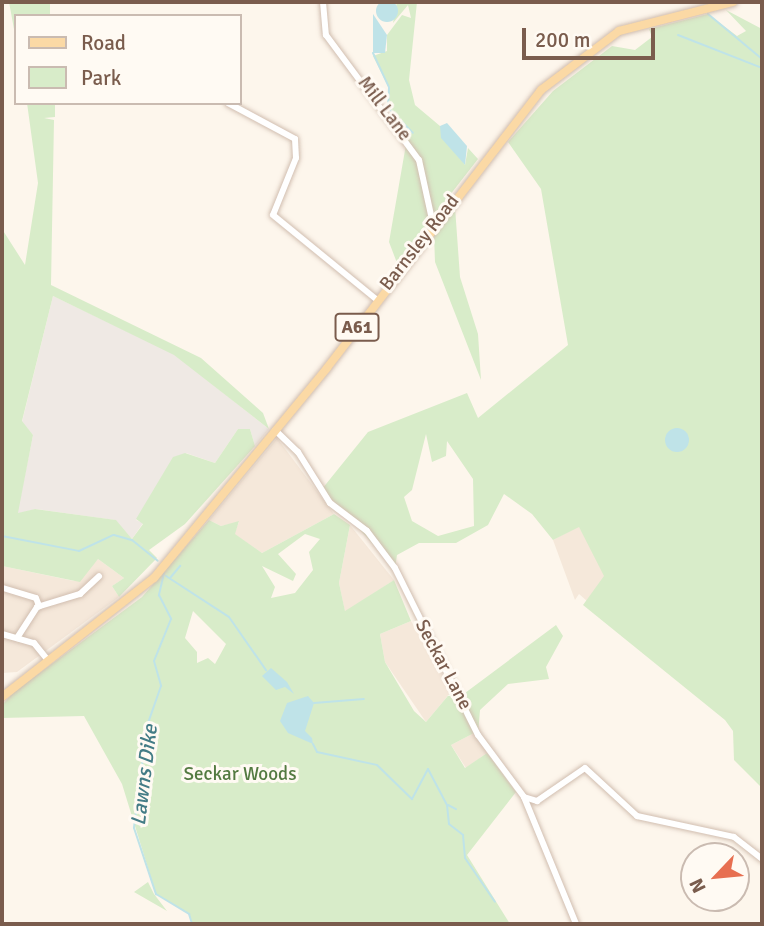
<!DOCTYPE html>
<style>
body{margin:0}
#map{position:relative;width:764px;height:926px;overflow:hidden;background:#fdf6ec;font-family:Signika,sans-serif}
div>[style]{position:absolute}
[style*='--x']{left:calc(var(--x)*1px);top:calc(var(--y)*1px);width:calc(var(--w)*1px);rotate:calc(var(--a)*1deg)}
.residential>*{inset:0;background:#f5e8da}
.industrial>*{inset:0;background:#efe9e4}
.green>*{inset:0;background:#d8ecc9}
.water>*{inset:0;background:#bfe3e8}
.round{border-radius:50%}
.stream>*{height:2px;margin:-1px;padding:0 1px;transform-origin:1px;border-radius:1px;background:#bfe3e8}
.roads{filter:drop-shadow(0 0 2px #d1beb0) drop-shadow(0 0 2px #d1beb0)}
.minor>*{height:6px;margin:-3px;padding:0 3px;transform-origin:3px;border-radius:3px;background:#fff}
.major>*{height:8px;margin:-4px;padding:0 4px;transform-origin:4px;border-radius:4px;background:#fbd9a5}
span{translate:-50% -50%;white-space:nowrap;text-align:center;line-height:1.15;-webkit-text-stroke:6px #fffaf3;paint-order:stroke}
.shield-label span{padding:2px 5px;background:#fffaf3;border:2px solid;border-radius:5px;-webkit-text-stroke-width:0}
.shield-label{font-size:18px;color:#7a5c4d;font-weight:700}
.street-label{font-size:19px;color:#7a5c4d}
.park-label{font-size:19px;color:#537a41}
.water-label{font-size:21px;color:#437c86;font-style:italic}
.frame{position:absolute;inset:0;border:4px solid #7a5c4d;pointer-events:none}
.legend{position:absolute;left:14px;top:14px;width:228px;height:91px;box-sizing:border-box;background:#fffaf3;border:2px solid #cabbb1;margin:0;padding:9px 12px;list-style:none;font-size:21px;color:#7a5c4d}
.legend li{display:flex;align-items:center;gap:14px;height:35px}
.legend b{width:35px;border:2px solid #cabbb1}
.north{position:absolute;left:680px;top:842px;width:70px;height:70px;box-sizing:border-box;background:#fffaf3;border:2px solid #cabbb1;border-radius:50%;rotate:244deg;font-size:19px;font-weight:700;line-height:28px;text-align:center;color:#7a5c4d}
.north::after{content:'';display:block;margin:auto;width:24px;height:32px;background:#e76f51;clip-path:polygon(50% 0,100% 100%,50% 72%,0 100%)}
.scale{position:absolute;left:522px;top:28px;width:133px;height:32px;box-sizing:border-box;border:4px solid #7a5c4d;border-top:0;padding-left:9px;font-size:21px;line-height:24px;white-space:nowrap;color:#7a5c4d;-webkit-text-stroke:5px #fffaf3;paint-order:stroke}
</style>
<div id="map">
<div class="residential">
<div style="clip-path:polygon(277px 438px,334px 514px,262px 553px,234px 534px,239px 522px,221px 526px,209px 520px)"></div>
<div style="clip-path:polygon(350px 525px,394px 580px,345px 612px,339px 583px)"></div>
<div style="clip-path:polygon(579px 526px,605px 576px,587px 601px,579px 594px,575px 600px,553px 540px)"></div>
<div style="clip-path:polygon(98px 559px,124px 578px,112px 586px,119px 597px,17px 672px,2px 673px,2px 566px,74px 581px)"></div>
<div style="clip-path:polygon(411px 621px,452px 691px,426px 722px,385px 662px,380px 634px)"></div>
<div style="clip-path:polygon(476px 732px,487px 753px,466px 768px,451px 745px)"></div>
</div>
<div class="industrial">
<div style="clip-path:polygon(53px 296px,174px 354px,269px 429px,255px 446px,250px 429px,238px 429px,215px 463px,186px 453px,136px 520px,143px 523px,132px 539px,115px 520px,36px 509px,17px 514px,33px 435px,22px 422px)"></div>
</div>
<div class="green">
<div style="clip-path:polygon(9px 2px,50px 2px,50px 16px,16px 16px,16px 40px)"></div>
<div style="clip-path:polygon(397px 2px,417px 2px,409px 80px,415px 105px,440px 126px,465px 165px,468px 148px,478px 159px,397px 263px,389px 242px,408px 133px,388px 108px,389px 88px,373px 56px,387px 51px,387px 35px,402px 15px,411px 18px,408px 5px,393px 23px)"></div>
<div style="clip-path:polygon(evenodd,726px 10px,762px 29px,762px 788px,734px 760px,733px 731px,725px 720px,583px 605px,604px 576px,579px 527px,553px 540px,532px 514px,504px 494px,488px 525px,456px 543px,419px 543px,397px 555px,395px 568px,322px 489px,368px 432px,467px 393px,478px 418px,568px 345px,541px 189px,508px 142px,553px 91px,612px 46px,635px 50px,652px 37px,649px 29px,708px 14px,737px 36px,746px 31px,726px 10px,426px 434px,432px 462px,446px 456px,447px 441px,473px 479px,474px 526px,438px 536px,412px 521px,404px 497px,412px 490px,426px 434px)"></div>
<div style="clip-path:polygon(27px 103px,55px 103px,55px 117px,44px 118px,54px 120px,51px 285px,201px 358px,263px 413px,269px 429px,174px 355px,53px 296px,22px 421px,33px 435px,18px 513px,35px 509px,116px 520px,132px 539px,143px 524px,136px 519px,173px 457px,185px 453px,215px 463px,238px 429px,250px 429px,255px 446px,185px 524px,149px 550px,157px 558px,119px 597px,112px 586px,124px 578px,98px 559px,80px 582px,2px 566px,2px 229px,25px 265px,38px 183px)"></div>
<div style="clip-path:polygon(455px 207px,460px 277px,478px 334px,481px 380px,435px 262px,434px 235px)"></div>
<div style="clip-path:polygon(evenodd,334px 514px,350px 525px,339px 583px,345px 611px,394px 580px,411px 621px,380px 634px,385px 662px,414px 711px,426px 722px,452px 691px,476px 732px,451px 745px,465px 768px,487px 753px,516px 792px,467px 855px,510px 924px,192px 924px,189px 914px,156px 894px,122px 784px,84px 716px,2px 718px,2px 705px,14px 692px,142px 597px,209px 520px,221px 526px,239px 521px,235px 534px,262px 553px,334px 514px,305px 534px,320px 539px,309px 552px,313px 570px,295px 593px,271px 598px,275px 587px,262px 566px,293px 581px,296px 574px,278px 554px,305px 534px,334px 514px,193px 611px,226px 644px,215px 664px,208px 658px,197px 663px,197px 652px,185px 638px,193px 611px)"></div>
<div style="clip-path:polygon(556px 625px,563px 636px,546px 667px,549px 679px,508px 684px,480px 710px,478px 735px,461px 696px)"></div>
<div style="clip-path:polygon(148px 882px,154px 894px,167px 911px,134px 892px)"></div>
</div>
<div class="water">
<div class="round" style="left:376px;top:0;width:22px;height:22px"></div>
<div style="clip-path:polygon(373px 14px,387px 35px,385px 53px,373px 53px)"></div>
<div style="clip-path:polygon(447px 123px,467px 146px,465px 165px,441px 138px,440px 126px)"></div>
<div class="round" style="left:665px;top:428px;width:24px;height:24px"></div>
<div style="clip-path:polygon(271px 668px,287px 682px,294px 694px,285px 687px,276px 690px,262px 676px)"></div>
<div style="clip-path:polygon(308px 696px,314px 703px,305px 731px,312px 738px,313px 744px,288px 733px,280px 721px,287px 703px)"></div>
</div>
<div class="stream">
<div style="--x:687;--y:2;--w:1;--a:0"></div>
<div style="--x:708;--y:14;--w:70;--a:39.8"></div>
<div style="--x:678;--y:35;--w:90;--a:21.4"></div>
<div style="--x:373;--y:53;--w:38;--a:65"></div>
<div style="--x:389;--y:88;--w:20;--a:93"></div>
<div style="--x:388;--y:108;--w:35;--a:45"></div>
<div style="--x:2;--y:536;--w:78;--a:11"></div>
<div style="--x:79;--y:551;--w:38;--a:-25"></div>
<div style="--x:114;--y:535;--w:19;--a:16"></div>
<div style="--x:132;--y:540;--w:33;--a:39"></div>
<div style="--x:164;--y:573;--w:23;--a:103"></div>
<div style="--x:159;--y:595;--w:27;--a:63"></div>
<div style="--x:171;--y:619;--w:45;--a:112"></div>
<div style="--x:154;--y:661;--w:26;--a:74"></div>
<div style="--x:161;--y:686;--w:42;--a:109.3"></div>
<div style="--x:147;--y:726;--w:103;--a:97.3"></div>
<div style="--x:134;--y:828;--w:70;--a:71.6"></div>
<div style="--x:156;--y:894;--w:39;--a:31"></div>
<div style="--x:189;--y:914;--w:10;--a:73"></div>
<div style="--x:166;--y:576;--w:75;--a:33.1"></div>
<div style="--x:229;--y:617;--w:65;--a:55.1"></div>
<div style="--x:170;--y:578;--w:16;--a:-50"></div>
<div style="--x:314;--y:703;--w:50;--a:-4.6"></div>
<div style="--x:313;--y:744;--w:9;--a:63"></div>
<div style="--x:317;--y:752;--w:61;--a:12.2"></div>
<div style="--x:377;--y:765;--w:49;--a:44.2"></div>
<div style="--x:412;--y:799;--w:34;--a:-62"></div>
<div style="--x:428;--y:769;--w:41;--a:62.2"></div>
<div style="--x:447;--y:805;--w:19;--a:84"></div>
<div style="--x:449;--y:824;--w:18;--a:38"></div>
<div style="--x:463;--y:835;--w:23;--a:85"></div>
<div style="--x:465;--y:858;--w:53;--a:55.7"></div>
<div style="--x:448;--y:805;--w:9;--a:27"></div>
</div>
<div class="roads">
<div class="minor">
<div style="--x:323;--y:2;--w:33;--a:85"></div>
<div style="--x:326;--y:35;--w:156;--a:53.4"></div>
<div style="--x:419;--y:160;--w:66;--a:77.7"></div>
<div style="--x:228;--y:103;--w:76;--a:28.2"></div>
<div style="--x:295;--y:139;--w:19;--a:87"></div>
<div style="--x:296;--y:158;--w:61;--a:112"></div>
<div style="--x:273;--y:215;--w:133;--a:39.2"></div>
<div style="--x:275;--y:430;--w:32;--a:44"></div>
<div style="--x:298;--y:452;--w:60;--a:57.9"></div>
<div style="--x:330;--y:503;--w:46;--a:37.1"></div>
<div style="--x:367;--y:531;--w:46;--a:52.9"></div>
<div style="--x:395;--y:568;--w:186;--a:63.6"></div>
<div style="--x:478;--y:735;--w:77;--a:53.4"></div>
<div style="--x:524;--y:797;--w:137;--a:67.7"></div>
<div style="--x:3;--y:588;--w:34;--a:17"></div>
<div style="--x:36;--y:598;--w:9;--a:69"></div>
<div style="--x:2;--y:634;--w:33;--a:16"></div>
<div style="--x:34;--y:643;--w:22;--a:51"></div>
<div style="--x:17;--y:638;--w:37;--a:-57"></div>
<div style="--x:37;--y:607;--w:45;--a:-16.8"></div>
<div style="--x:80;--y:594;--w:26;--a:-43"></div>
<div style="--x:524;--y:797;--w:14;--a:17"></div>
<div style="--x:537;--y:801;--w:58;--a:-34.5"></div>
<div style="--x:585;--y:768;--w:71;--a:42.7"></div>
<div style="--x:637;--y:816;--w:99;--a:12.2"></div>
<div style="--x:734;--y:837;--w:36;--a:38"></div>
</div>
<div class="major">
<div style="--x:2;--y:697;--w:193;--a:-38.1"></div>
<div style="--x:154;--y:578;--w:272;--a:-50.5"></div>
<div style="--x:327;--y:368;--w:351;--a:-52.4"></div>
<div style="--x:541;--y:90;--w:98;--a:-37.1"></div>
<div style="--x:619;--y:31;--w:118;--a:-14.3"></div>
</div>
</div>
<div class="shield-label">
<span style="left:357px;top:327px">A61</span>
</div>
<div class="street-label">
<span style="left:384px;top:109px;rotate:53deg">Mill Lane</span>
<span style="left:420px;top:243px;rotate:-52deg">Barnsley Road</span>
<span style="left:443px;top:665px;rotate:62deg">Seckar Lane</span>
</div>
<div class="park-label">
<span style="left:240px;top:775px">Seckar Woods</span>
</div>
<div class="water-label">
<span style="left:144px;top:775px;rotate:-83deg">Lawns Dike</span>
</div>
<div class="frame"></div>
<ul class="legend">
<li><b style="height:9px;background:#fbd9a5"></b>Road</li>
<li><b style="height:19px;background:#d8ecc9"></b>Park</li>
</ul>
<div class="north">N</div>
<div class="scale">200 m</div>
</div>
